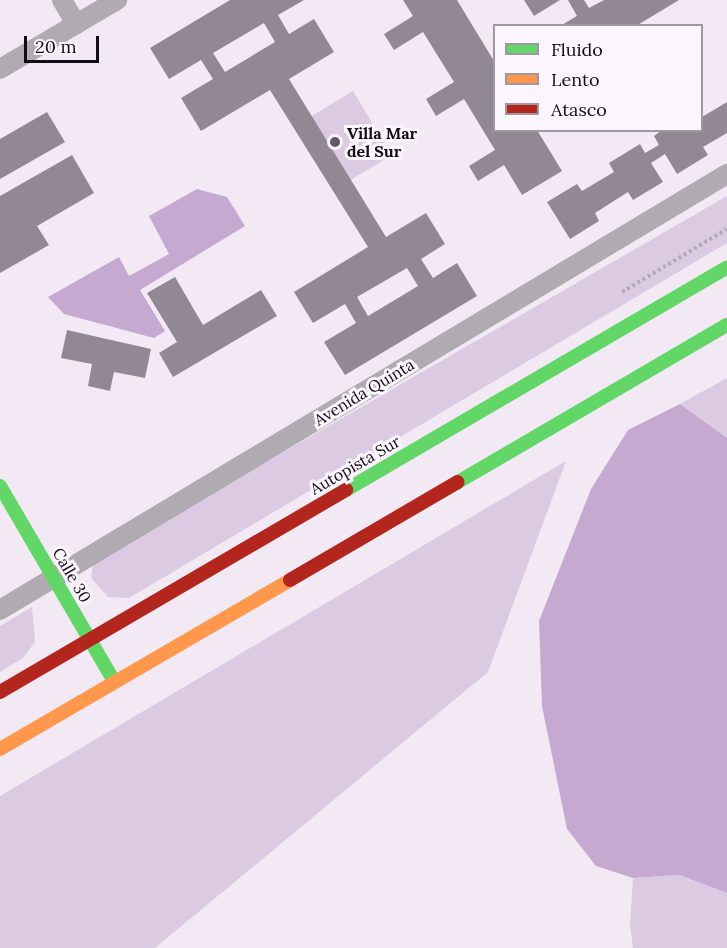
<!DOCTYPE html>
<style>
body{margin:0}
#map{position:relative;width:727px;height:948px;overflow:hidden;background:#f2e9f5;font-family:Lora,serif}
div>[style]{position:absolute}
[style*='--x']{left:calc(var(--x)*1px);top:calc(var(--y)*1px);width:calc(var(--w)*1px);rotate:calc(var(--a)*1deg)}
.green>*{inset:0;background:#dbcae2;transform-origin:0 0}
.water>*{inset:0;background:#c6a9d1}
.building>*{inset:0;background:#928895}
.path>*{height:4px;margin-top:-2px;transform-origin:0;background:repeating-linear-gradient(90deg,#b1acb3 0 3px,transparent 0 6px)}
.street>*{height:20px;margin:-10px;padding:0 10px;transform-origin:10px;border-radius:10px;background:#afabb0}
.fast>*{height:14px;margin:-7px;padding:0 7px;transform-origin:7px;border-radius:7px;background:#63d668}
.slow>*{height:14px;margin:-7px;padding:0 7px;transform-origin:7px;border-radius:7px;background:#ff974d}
.jam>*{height:14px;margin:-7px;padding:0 7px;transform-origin:7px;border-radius:7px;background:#b3261e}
.dots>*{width:16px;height:16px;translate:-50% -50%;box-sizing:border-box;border:3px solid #fbf5fe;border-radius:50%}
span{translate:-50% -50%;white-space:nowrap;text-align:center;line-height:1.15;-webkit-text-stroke:6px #fbf5fe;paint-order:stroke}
.poi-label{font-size:16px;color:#120c14;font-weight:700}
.left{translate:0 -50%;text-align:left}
.street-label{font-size:16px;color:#120c14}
.legend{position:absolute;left:493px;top:24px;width:210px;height:108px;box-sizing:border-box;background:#fbf5fe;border:2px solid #9e98a0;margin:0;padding:8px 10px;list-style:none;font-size:18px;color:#120c14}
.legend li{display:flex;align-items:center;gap:12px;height:30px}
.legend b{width:30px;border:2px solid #9e98a0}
.scale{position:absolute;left:24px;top:36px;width:75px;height:27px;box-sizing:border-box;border:3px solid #120c14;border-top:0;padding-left:8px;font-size:18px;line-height:21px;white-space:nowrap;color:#120c14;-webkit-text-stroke:4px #fbf5fe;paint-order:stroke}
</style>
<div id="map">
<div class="green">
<div style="left:353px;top:91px;width:75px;height:49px;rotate:59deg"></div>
<div style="clip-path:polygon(727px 196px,727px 243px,129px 598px,108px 597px,91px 578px,93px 562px)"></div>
<div style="clip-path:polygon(727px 378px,727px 438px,680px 404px)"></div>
<div style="clip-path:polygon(566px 461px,488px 672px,155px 948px,0 948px,0 796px)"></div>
<div style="clip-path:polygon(32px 607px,35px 642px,23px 658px,0 672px,0 626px)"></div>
<div style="clip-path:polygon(678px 875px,727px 893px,727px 948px,633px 948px,630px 925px,633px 878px)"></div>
</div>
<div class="water">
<div style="clip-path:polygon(197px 189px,227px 197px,245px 226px,140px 290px,165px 331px,154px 338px,64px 314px,48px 297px,119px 257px,129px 276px,169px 254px,149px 216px)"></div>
<div style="clip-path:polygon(680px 404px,727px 438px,727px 893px,679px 875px,633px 878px,596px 866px,567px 829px,542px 706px,539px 621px,591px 489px,628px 430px)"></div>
</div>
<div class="building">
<div style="clip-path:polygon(evenodd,230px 0,304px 0,278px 15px,289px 34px,314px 19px,334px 52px,289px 79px,386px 237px,426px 213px,445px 244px,421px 259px,433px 278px,457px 263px,477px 296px,345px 375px,324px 342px,356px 323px,345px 304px,313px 323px,294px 292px,368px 247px,270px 90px,201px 131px,181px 98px,213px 79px,201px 60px,169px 79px,150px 48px,230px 0,264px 23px,275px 42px,225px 72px,213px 53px,264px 23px,230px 0,407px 268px,418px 286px,368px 316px,357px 297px,407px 268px)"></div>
<div style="clip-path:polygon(403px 0,457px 0,494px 61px,494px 130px,537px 130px,562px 171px,522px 195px,504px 165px,478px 181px,469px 166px,495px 150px,464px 99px,436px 116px,426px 99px,454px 82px,423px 32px,394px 50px,384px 34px,413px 16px)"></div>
<div style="clip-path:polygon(524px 0,560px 0,534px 16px)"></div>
<div style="clip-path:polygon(568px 0,584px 0,589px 8px,604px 0,679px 0,636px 26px,560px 26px,577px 16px)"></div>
<div style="clip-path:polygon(727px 102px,727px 133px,703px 147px,708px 155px,677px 174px,665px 154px,651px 163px,663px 182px,633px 200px,628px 192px,595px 213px,599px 221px,570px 239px,547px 202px,577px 184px,582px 191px,614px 172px,609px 163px,640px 144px,645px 153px,659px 145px,654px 136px,662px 130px,702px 130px,702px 117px)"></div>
<div style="clip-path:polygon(47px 112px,65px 142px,0 179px,0 139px)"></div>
<div style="clip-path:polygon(72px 155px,94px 193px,37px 226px,49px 245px,0 273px,0 196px)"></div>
<div style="clip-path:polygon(175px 277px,203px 325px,261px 290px,277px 316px,173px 377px,159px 353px,177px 342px,147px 293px)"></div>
<div style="clip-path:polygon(67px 330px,151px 349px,145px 378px,114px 372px,110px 391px,88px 386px,92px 364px,61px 358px)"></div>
</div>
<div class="path">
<div style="--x:622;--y:292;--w:122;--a:-31"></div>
</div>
<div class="street">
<div style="--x:62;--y:0;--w:28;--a:60"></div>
<div style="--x:0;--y:69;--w:136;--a:-30.5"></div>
<div style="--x:0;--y:610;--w:848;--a:-30.95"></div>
</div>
<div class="fast">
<div style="--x:458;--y:482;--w:311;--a:-30.3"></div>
<div style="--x:0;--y:486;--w:226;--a:59.7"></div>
<div style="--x:346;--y:490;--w:441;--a:-30.3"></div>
</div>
<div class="slow">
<div style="--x:0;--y:749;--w:336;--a:-30.2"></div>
</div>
<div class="jam">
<div style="--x:290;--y:580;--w:194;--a:-30.3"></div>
<div style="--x:0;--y:692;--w:401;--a:-30.3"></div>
</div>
<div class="dots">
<div style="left:335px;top:142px;background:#605963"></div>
</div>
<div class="poi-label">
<span class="left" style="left:347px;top:142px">Villa Mar<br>del Sur</span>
</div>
<div class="street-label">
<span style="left:364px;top:392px;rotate:-31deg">Avenida Quinta</span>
<span style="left:355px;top:465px;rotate:-30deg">Autopista Sur</span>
<span style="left:72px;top:575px;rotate:60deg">Calle 30</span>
</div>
<ul class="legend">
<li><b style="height:8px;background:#63d668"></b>Fluido</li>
<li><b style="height:8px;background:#ff974d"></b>Lento</li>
<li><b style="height:8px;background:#b3261e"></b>Atasco</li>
</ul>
<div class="scale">20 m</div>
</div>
